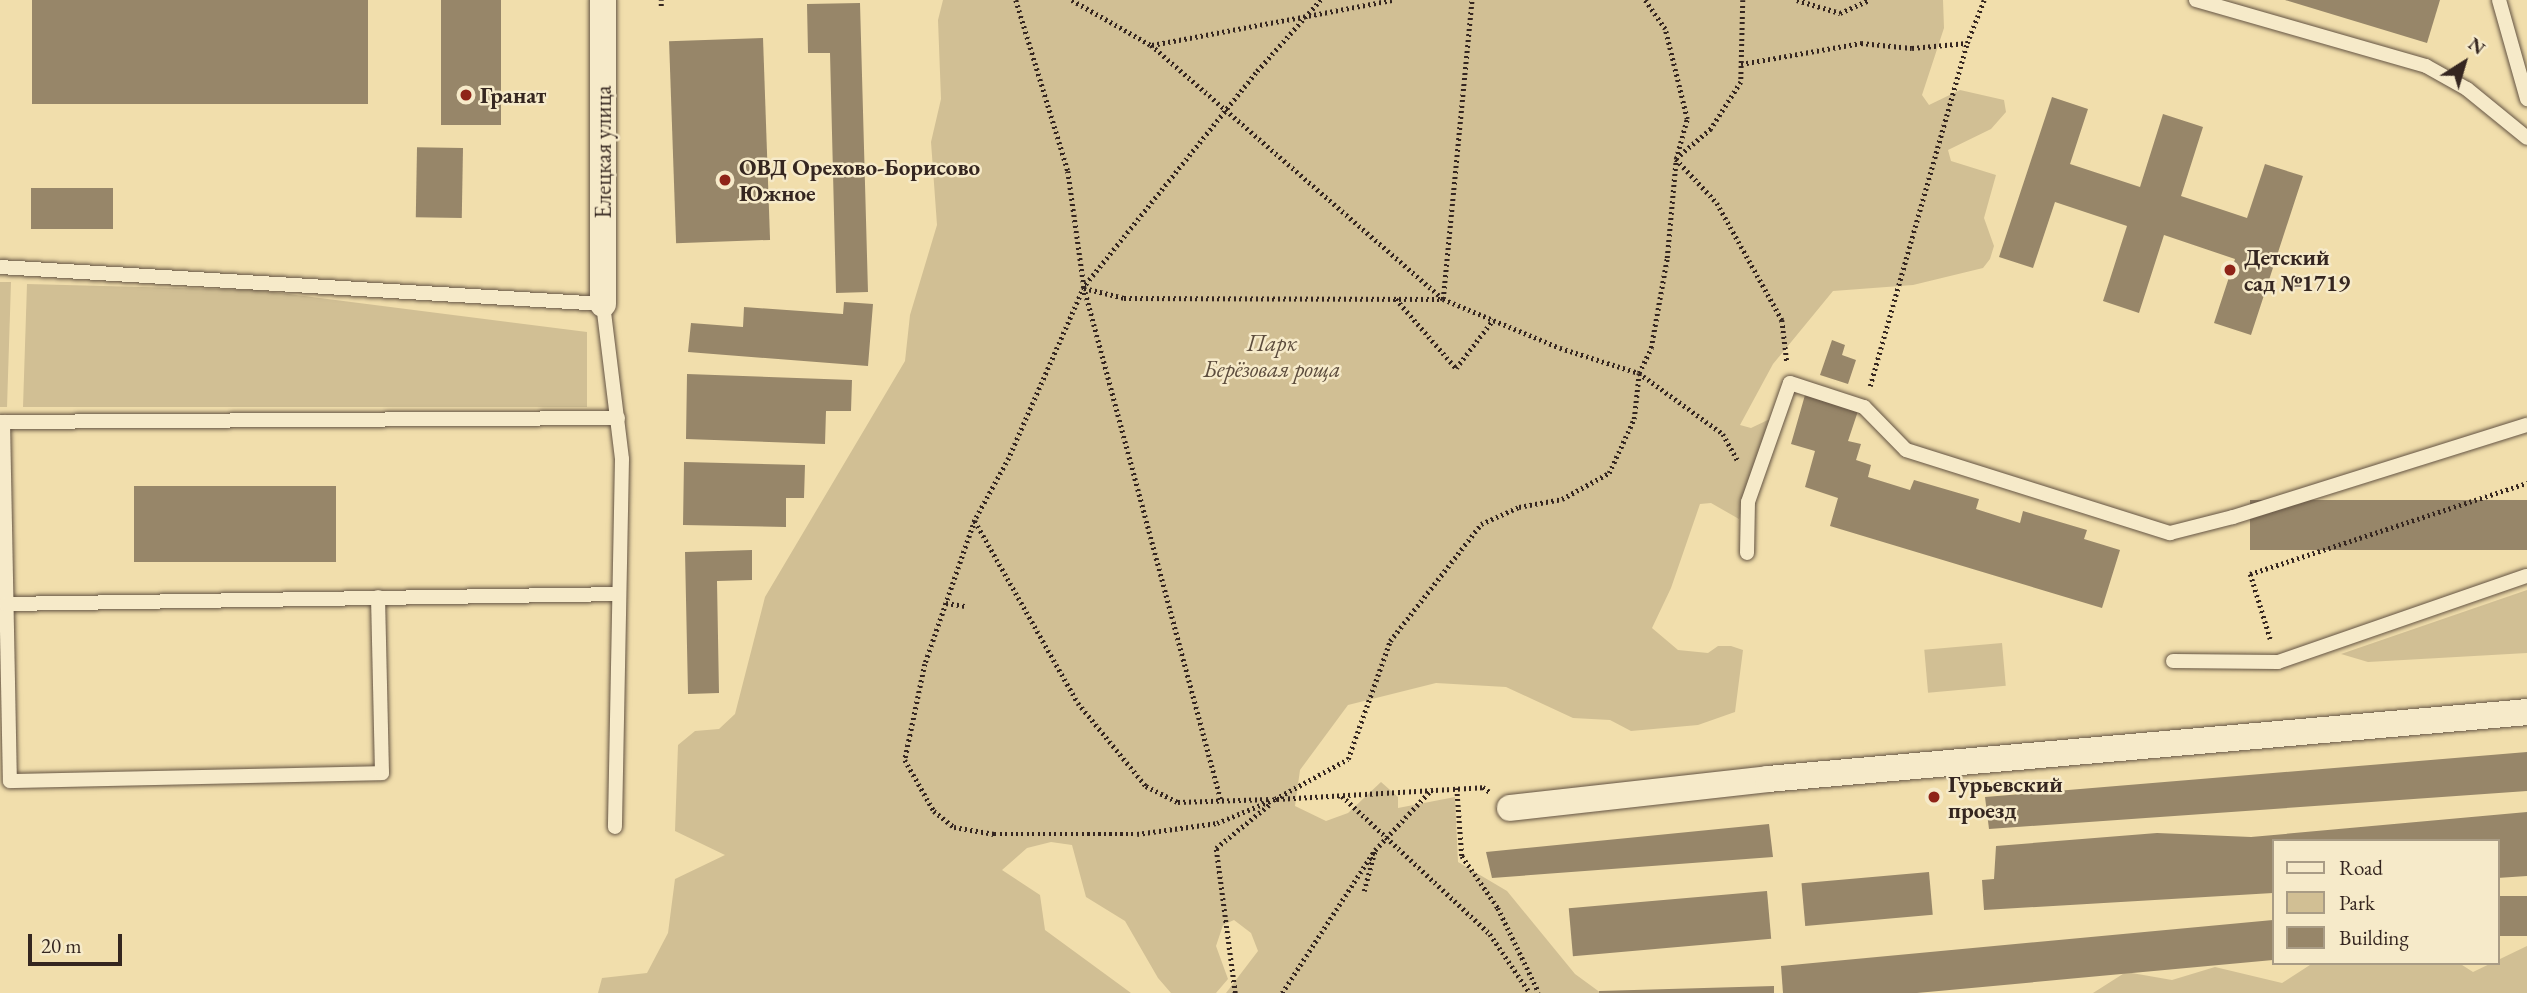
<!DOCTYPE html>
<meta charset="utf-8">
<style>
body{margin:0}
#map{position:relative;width:2527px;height:993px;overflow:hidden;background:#f1deac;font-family:"EB Garamond",serif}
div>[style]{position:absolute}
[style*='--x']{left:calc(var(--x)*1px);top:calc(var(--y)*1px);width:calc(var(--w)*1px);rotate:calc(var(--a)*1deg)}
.green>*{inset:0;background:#d1bf94;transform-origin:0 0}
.building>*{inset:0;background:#978669;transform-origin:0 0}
.path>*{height:4.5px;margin-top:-2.25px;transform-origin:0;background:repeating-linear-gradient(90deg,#352620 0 2px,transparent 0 5.5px)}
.roads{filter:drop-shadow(0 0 2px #645443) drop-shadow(0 0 2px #645443)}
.lane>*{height:14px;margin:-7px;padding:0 7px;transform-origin:7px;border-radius:7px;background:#f6eac9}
.street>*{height:26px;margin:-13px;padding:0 13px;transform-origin:13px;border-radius:13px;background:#f6eac9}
.dots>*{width:19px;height:19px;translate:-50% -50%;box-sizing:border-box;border:4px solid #f6eac9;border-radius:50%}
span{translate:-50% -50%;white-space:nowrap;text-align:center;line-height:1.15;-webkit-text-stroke:5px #f6eac9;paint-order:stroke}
.poi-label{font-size:23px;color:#352620;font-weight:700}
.left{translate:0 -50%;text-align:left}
.street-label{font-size:23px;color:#352620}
.park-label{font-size:23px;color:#5c4c3d;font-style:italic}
.legend{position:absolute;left:2272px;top:839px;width:228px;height:126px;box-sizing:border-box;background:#f6eac9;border:2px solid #a99c85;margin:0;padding:9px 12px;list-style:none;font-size:21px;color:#352620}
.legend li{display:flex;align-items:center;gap:14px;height:35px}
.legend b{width:35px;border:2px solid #a99c85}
.north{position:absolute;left:2429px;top:28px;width:70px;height:70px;-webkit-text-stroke:5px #f6eac9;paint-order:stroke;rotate:37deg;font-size:19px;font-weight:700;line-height:28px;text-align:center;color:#352620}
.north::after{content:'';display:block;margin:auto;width:24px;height:32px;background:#352620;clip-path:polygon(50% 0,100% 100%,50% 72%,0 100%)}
.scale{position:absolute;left:28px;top:934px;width:94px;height:32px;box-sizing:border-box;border:4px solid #352620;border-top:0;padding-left:9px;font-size:21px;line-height:24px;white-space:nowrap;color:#352620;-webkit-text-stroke:5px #f6eac9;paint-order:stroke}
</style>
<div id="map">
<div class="green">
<div style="clip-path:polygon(943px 0,1943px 0,1944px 28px,1922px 95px,1929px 105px,1960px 90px,2004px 100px,2006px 112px,1991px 129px,1948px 150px,1951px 161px,1996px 175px,1984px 218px,1994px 246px,1990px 259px,1983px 268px,1913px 285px,1833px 291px,1773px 364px,1740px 425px,1751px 428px,1772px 418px,1739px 519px,1711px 503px,1700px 504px,1671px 588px,1652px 628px,1678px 650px,1708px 653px,1718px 646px,1731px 646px,1743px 650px,1735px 712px,1698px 725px,1631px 731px,1610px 720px,1573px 718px,1506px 687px,1436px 683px,1348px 705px,1300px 770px,1295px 806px,1326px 821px,1348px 813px,1381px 782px,1398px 797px,1398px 808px,1455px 797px,1458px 862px,1507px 891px,1575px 974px,1601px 993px,1226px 993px,1258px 951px,1251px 933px,1234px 920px,1223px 925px,1216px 946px,1228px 979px,1216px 993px,1171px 993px,1158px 978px,1125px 921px,1086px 897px,1072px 845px,1051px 842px,1027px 848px,1002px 870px,1040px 895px,1045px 930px,1131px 993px,598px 993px,602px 978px,647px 973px,668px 933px,675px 879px,725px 855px,675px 831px,678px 745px,695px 731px,719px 729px,735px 714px,765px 597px,905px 361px,910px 315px,937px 225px,931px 142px,941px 99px,938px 20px)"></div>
<div style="clip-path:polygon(0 282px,11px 282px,7px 407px,0 407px)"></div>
<div style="clip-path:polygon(27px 284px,257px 290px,587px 332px,587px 407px,23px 407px)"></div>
<div style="clip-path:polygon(2527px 590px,2527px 653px,2368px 662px,2341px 654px)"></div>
<div style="left:2002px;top:643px;width:43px;height:78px;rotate:85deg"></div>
<div style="clip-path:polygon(2527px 946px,2527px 993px,2093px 993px,2126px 972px,2172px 980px,2215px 967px,2282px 983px,2313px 963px,2459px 963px,2473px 972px)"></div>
</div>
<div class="building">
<div style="left:32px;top:0;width:336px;height:104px"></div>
<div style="left:441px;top:0;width:60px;height:125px"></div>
<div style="clip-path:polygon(2285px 0,2440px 0,2427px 43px)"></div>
<div style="clip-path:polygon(860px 3px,868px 292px,836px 293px,830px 53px,808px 53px,807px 4px)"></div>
<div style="left:763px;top:38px;width:202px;height:94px;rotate:88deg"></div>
<div style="clip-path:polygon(2052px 97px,2088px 109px,2070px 164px,2140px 187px,2163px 114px,2203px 127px,2181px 196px,2247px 218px,2265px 164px,2303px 176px,2251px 335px,2214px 323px,2235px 259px,2164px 235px,2139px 313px,2103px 301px,2127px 226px,2055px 202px,2033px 268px,1999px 257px)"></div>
<div style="left:463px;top:148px;width:70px;height:46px;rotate:91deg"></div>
<div style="left:31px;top:188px;width:82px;height:41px"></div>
<div style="clip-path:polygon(844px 302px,873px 304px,868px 366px,688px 352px,691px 323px,743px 327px,744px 307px,843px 314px)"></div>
<div style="clip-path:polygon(1832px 340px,1845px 345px,1842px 355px,1856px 360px,1848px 384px,1820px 375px)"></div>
<div style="clip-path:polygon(687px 374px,852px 380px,851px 411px,826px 411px,825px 444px,686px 439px)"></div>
<div style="clip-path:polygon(1805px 395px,1858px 411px,1848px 441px,1861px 444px,1856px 460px,1871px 465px,1868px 477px,1910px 490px,1914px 480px,1979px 499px,1976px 509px,2020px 523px,2023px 511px,2087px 530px,2084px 539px,2120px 550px,2102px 608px,1830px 526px,1838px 498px,1805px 487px,1815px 451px,1791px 444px)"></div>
<div style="clip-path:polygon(684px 462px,805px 465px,804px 498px,786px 498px,786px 527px,683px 525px)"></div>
<div style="left:134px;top:486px;width:202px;height:76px"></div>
<div style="left:2527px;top:500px;width:50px;height:277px;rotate:90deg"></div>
<div style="clip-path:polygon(752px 550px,752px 580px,717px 581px,719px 693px,688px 694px,685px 552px)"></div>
<div style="clip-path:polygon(2527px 752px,2527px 791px,1989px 829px,1985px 797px)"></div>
<div style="clip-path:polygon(2527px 812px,2527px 876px,2497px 878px,2497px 841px,2273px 841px,2273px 893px,1984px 910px,1982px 880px,1994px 879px,1996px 846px,2157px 833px,2251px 837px)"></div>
<div style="clip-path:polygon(1769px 824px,1773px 857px,1492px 878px,1486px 852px)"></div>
<div style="left:1929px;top:872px;width:43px;height:128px;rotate:85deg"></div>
<div style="left:1767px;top:891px;width:48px;height:199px;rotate:85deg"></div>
<div style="left:2527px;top:896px;width:40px;height:30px;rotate:90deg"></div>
<div style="clip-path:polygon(2273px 920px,2273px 960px,1917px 993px,1783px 993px,1781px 966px)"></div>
<div style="clip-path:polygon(1774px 986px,1774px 993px,1599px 993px,1599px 991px)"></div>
</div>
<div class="path">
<div style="--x:1016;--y:0;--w:179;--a:73.1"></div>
<div style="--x:1068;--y:171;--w:117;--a:82.1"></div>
<div style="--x:1084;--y:287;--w:531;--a:75.05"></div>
<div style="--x:1072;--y:0;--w:91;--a:29.7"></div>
<div style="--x:1151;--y:45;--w:387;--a:41"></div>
<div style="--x:1443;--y:299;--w:127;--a:22.7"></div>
<div style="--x:1560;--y:348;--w:83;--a:17.6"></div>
<div style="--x:1639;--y:373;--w:104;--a:36"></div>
<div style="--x:1723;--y:434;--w:31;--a:61"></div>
<div style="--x:1321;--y:0;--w:98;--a:131.7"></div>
<div style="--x:1256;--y:73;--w:275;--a:128.8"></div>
<div style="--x:1084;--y:287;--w:187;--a:113.7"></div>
<div style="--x:1009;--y:458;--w:71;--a:118.7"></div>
<div style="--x:975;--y:520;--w:152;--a:109.1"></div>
<div style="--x:925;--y:664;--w:98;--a:101.8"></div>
<div style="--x:905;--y:760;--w:59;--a:60.4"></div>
<div style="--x:934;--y:811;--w:26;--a:39"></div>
<div style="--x:954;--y:827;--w:41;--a:9.9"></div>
<div style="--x:994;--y:834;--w:143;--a:0"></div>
<div style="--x:1137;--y:834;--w:81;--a:-7.8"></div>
<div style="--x:1217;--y:823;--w:63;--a:-22.5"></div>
<div style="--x:1275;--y:799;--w:83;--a:-28.7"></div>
<div style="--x:1348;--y:759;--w:125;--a:-70.4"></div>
<div style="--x:1390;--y:641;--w:148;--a:-52.1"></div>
<div style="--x:1481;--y:524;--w:42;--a:-24.1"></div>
<div style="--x:1519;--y:507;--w:44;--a:-10.5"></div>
<div style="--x:1562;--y:499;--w:54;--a:-29"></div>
<div style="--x:1609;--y:473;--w:60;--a:-65.2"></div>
<div style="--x:1634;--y:419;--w:46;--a:-83.8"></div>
<div style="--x:1639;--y:373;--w:28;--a:-64"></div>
<div style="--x:1651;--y:348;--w:91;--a:-79.9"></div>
<div style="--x:1667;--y:258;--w:99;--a:-84.8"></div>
<div style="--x:1676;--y:159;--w:41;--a:-74.6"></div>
<div style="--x:1687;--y:119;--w:93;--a:-103.7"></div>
<div style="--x:1665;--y:29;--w:35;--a:-125"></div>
<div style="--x:1743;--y:0;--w:82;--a:91.4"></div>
<div style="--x:1741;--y:82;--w:56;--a:122.6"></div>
<div style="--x:1711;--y:129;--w:46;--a:139.4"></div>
<div style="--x:1676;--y:159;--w:60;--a:47"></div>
<div style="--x:1717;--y:203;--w:134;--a:60.9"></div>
<div style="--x:1782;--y:320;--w:42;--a:83.2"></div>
<div style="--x:1797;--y:0;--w:45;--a:16.8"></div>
<div style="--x:1840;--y:13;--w:32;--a:-24"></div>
<div style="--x:661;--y:6;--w:6;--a:-90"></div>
<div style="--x:1152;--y:45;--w:244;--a:-10.6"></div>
<div style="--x:1741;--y:64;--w:122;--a:-9.9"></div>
<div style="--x:1861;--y:43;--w:51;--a:5.6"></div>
<div style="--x:1912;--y:48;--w:55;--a:-5.2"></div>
<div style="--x:1084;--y:288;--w:41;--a:14"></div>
<div style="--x:1124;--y:298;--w:319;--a:0.2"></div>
<div style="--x:1443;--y:299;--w:300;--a:-84.5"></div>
<div style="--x:1396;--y:299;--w:91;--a:49"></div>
<div style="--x:1456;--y:368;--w:61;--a:-52.4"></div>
<div style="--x:1870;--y:386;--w:356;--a:-74.2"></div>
<div style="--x:1967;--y:43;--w:46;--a:-68.4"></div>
<div style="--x:975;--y:521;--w:209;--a:60.5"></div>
<div style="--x:1078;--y:703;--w:107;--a:50.7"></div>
<div style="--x:1146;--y:786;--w:36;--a:27"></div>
<div style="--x:1178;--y:802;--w:93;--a:-1.8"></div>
<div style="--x:946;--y:603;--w:20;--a:9"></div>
<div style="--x:2270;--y:639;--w:68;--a:-107.1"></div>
<div style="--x:2250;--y:574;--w:292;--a:-18.2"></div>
<div style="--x:1457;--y:788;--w:68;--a:85.8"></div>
<div style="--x:1462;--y:856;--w:63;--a:55.3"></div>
<div style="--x:1498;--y:908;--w:94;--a:64.2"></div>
<div style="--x:1342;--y:796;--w:202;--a:43"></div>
<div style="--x:1490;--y:934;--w:71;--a:55.9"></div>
<div style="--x:1277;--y:799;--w:206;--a:-3.3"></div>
<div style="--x:1483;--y:787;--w:9;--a:36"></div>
<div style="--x:1364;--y:891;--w:42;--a:-75"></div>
<div style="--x:1375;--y:850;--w:83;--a:-46.9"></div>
<div style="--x:1235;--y:993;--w:146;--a:-97.5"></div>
<div style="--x:1216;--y:848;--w:70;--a:-39.2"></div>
<div style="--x:1282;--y:993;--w:171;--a:-57"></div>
</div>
<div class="roads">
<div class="lane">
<div style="--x:2196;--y:0;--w:239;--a:16"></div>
<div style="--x:2426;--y:66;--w:47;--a:29.3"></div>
<div style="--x:2467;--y:89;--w:77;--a:39.2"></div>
<div style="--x:2499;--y:0;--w:103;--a:74.2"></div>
<div style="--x:0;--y:267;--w:604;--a:3.51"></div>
<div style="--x:603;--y:304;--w:156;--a:83"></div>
<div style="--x:622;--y:459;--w:368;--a:91.1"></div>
<div style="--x:0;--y:422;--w:618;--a:-0.37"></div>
<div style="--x:3;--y:422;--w:359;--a:88.9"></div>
<div style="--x:10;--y:781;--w:372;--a:-1.2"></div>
<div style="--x:382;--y:773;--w:176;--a:-91.3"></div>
<div style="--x:1747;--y:553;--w:51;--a:-88.9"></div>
<div style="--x:1748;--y:502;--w:126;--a:-70.6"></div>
<div style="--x:1790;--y:383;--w:78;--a:18"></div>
<div style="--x:1864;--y:407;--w:60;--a:45.7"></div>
<div style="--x:1906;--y:450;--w:277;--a:17.5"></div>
<div style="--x:2170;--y:533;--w:65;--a:-14.3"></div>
<div style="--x:2233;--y:517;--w:308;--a:-17.4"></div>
<div style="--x:6;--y:604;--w:613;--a:-0.93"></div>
<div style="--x:2173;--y:661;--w:105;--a:0.5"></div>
<div style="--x:2278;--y:662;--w:263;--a:-19.1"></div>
</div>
<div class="street">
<div style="--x:603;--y:304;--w:304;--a:-90"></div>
<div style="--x:1510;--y:808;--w:260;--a:-6.4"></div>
<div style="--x:1768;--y:779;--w:762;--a:-5.04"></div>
</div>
</div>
<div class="dots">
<div style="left:466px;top:95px;background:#8f2418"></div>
<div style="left:725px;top:180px;background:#8f2418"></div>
<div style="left:2230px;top:270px;background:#8f2418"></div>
<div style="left:1934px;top:797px;background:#8f2418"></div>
</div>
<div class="poi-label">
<span class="left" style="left:480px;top:95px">Гранат</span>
<span class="left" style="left:739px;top:180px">ОВД Орехово-Борисово<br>Южное</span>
<span class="left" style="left:2244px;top:270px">Детский<br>сад №1719</span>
<span class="left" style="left:1948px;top:797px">Гурьевский<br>проезд</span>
</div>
<div class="street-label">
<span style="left:603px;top:152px;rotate:-90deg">Елецкая улица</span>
</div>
<div class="park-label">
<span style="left:1272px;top:356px">Парк<br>Берёзовая роща</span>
</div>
<ul class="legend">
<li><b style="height:9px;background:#f6eac9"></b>Road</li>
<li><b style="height:19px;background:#d1bf94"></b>Park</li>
<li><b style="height:19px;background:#978669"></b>Building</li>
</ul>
<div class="north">N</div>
<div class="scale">20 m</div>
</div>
